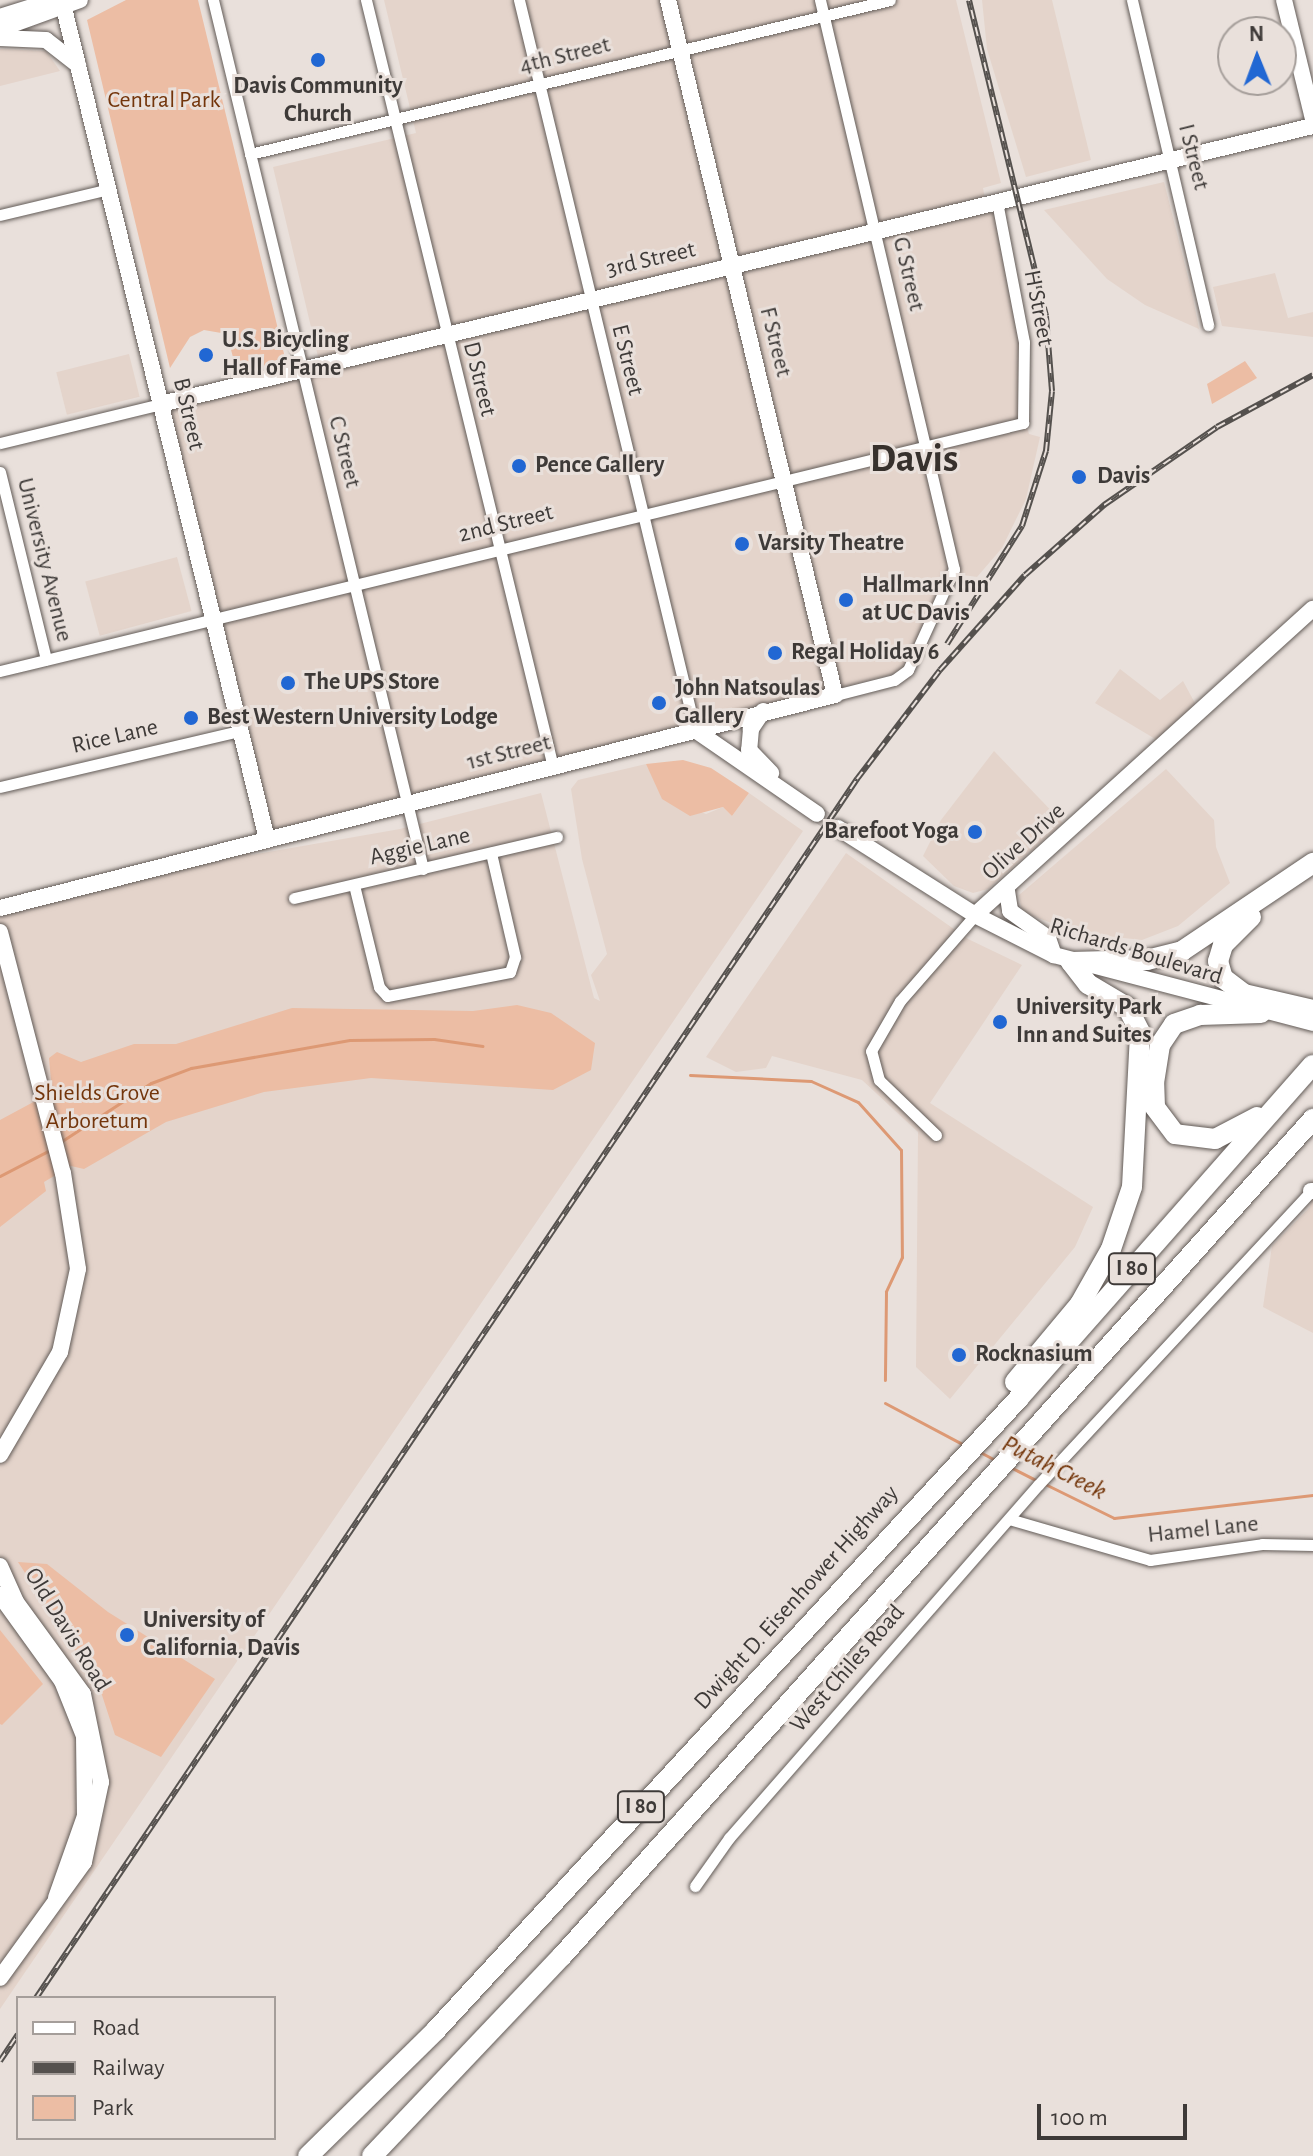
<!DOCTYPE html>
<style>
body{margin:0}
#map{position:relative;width:1313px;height:2156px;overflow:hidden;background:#e9e0db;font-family:"Alegreya Sans",sans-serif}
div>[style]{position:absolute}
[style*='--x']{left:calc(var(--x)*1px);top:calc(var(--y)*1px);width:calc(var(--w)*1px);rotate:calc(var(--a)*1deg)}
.built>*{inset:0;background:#e4d4cb;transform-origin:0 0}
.green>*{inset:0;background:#ecbda4}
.stream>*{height:3px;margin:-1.5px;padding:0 1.5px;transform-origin:1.5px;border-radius:1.5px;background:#dd9974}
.secondary-tunnel>*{height:16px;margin-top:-8px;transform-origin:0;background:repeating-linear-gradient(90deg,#c7bfba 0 16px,transparent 0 24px)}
.roads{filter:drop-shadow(0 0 2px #625b57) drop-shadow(0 0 2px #625b57)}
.street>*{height:11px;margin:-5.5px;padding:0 5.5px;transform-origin:5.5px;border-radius:5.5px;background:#fff}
.secondary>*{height:16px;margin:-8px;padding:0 8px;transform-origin:8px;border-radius:8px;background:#fff}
.highway>*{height:20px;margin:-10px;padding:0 10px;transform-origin:10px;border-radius:10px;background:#fff}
.rail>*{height:6px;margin-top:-3px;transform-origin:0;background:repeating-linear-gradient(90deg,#e9e0db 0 9px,#55514e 0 18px);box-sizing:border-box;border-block:2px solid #55514e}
.dots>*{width:22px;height:22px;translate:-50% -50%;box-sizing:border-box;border:4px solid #e9e0db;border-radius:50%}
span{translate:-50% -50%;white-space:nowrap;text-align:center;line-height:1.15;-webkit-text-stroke:6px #e9e0db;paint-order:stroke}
.shield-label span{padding:2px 6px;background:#e9e0db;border:2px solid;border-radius:6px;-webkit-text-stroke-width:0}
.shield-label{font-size:22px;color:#3e3a38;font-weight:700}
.street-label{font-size:24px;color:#3e3a38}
.poi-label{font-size:24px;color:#3e3a38;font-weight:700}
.left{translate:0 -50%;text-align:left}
.right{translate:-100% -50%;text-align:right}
.park-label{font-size:24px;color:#73350b}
.water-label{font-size:26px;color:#74360b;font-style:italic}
.town-label{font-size:40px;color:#37312d;font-weight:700}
.legend{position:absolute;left:16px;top:1996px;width:260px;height:144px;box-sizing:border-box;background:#e9e0db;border:2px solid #a59e9a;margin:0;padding:10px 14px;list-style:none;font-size:24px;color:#3e3a38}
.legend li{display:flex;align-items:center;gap:16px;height:40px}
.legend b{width:40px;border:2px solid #a59e9a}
.north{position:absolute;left:1217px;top:16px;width:80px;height:80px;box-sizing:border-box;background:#e9e0db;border:2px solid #a59e9a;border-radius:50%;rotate:359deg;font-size:22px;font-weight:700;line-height:32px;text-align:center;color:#3e3a38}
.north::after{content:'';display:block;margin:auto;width:28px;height:36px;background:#2167d3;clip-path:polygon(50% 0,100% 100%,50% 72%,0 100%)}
.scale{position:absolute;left:1037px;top:2104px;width:150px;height:36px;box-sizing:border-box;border:4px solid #3e3a38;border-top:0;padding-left:10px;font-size:24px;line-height:28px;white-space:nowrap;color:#3e3a38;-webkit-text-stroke:6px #e9e0db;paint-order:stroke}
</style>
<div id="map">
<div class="built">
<div style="clip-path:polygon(384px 0,956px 0,1001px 183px,983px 188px,986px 204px,997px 202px,1026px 363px,1022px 409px,1029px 434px,1040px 437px,1026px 499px,1002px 548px,977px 577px,949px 573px,908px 670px,267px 839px,161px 404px,320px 365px,273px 167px,416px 133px)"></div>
<div style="clip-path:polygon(982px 0,1052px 0,1091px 160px,1026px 177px,987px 49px)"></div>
<div style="clip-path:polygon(0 49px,46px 51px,60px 71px,0 86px)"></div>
<div style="clip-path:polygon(1164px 182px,1192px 293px,1199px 329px,1145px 305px,1107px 279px,1044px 210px)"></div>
<div style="clip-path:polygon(1275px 273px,1288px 318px,1313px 312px,1313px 337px,1222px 326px,1213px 287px)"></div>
<div style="left:129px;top:354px;width:44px;height:75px;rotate:76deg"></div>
<div style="left:177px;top:557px;width:56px;height:95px;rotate:75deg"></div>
<div style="clip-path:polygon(1120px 669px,1160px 700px,1183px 681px,1196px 705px,1157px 740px,1095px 703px)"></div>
<div style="clip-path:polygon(994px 751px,1063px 823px,988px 889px,973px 893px,954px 886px,923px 856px,941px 820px)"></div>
<div style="clip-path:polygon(646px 764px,664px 798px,706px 814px,723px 807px,732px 816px,749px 793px,803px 831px,0 2009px,0 902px,247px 843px,251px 855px,400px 829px,541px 793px,594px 998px,600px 1001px,591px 975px,607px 954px,582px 859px,571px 789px,578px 780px)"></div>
<div style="clip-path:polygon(1166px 769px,1214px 820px,1216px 847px,1230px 883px,1178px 926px,1142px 940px,1078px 933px,1022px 912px,1019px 895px)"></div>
<div style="clip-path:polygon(846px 853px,968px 939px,1022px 965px,930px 1103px,1093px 1207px,1075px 1247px,950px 1399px,916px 1367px,918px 1132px,862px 1080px,772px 1056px,766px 1068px,736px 1072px,706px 1057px)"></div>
<div style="clip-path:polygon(1313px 1177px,1313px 1333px,1263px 1307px,1272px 1246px,1310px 1207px)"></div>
</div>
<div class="green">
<div style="clip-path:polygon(126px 0,198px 0,286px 362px,237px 373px,227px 334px,204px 330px,190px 337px,170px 368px,87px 20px)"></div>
<div style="clip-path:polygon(1245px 361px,1257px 378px,1212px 404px,1207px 384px)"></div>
<div style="clip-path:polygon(683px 760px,711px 768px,749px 793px,732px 816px,723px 807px,690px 816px,662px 799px,646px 764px)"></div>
<div style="clip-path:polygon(517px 1005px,551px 1013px,595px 1043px,591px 1070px,553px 1090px,371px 1078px,264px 1092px,166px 1122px,84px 1169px,71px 1166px,44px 1182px,46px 1191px,0 1227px,0 1120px,52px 1092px,49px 1058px,57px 1052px,81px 1062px,134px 1044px,176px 1044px,292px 1008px,473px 1011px)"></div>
<div style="clip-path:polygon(18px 1562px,47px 1564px,108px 1612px,215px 1679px,161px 1757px,115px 1735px,100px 1689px)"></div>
<div style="clip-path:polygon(0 1630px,43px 1684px,2px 1725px,0 1724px)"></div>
</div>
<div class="stream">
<div style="--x:690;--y:1075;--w:121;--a:2.8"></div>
<div style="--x:811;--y:1081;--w:51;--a:24.1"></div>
<div style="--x:858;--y:1102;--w:64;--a:48.1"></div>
<div style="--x:901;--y:1150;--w:107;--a:89.5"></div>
<div style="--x:902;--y:1257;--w:38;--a:115"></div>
<div style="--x:886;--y:1292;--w:88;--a:90.7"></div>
<div style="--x:62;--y:1141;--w:106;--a:-33.1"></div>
<div style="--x:151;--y:1083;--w:43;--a:-20.6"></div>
<div style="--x:191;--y:1068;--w:161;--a:-10"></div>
<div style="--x:350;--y:1040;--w:84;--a:-0.7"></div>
<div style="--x:434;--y:1039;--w:49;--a:8.3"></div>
<div style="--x:0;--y:1176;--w:56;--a:-27.5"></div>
<div style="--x:885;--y:1403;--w:92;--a:28"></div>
<div style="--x:980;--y:1452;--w:17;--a:28"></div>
<div style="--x:1012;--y:1468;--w:29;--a:27"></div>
<div style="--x:1045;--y:1484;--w:77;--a:26.2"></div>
<div style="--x:1114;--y:1518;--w:200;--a:-6.6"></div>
</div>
<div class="secondary-tunnel">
<div style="--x:817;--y:814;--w:25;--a:34"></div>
</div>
<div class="roads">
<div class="street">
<div style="--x:213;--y:0;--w:894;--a:76.41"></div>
<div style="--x:366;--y:0;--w:789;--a:76.3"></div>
<div style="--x:519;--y:0;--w:751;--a:76.44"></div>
<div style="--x:820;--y:0;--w:585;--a:76.75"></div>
<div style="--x:954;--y:569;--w:111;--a:114.5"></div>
<div style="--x:908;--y:670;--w:17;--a:144"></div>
<div style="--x:894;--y:680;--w:61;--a:165.7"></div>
<div style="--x:1132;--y:0;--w:334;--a:76.8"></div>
<div style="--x:250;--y:154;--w:658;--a:-13.53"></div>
<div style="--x:0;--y:215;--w:112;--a:-13.4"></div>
<div style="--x:0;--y:443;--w:166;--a:-13.6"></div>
<div style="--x:0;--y:472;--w:193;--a:76.2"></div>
<div style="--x:0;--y:671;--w:1053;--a:-13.63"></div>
<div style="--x:1023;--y:423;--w:81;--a:-89.3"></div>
<div style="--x:1024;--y:342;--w:143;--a:-100.9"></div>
<div style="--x:0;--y:787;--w:245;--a:-13.2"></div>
<div style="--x:354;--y:885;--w:105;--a:76.2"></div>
<div style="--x:379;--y:987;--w:12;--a:48"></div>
<div style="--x:387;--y:996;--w:125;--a:-11"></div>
<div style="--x:510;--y:972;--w:16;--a:-72"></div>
<div style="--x:515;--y:957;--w:107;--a:-103"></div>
<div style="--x:294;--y:898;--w:270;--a:-13.1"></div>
<div style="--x:936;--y:1135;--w:79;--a:-136"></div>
<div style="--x:879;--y:1080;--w:30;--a:-105"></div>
<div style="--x:871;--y:1051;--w:58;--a:-59.9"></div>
<div style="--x:900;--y:1001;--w:114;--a:-48.9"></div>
<div style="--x:1009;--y:1519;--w:147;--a:16.2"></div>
<div style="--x:1150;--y:1560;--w:113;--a:-8.1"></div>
<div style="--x:1262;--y:1544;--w:51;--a:1.1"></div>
<div style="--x:695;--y:1886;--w:59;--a:-54.7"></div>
<div style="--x:729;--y:1838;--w:469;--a:-48.8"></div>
<div style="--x:1038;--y:1485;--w:401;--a:-47.1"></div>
</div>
<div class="secondary">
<div style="--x:62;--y:0;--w:864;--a:76.27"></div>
<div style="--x:1284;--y:0;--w:122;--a:76.3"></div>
<div style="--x:0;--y:17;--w:57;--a:-17.5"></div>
<div style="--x:0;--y:29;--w:85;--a:-19.9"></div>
<div style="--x:0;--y:38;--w:46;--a:2.5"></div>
<div style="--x:46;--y:40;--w:41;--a:38"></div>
<div style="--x:161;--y:404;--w:1185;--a:-13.57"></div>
<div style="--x:763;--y:711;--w:22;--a:124"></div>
<div style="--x:751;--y:729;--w:21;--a:95"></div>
<div style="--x:749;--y:750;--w:32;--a:46"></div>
<div style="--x:695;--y:730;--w:148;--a:34.5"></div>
<div style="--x:838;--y:828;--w:162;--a:32.4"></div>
<div style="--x:975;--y:915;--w:89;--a:26.9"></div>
<div style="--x:1054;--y:955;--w:268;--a:14.7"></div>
<div style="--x:1007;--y:891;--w:20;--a:81"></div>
<div style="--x:1010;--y:911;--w:47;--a:35.4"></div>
<div style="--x:1048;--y:938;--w:18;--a:71"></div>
<div style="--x:0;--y:908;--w:862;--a:-14.31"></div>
<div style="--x:835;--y:695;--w:715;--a:-103.51"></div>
<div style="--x:975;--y:915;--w:456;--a:-42.2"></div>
<div style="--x:0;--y:932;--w:249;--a:75.4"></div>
<div style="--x:63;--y:1173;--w:97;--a:81.1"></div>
<div style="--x:78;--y:1269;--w:85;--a:102.2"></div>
<div style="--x:60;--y:1352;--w:119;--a:120.2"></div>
<div style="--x:1311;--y:1191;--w:2;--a:0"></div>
<div style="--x:0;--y:1566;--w:39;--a:66"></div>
<div style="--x:16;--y:1602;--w:114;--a:53.9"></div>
<div style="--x:83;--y:1694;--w:90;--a:78.4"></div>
<div style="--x:101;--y:1782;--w:82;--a:102"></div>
<div style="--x:84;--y:1862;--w:143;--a:125.9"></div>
<div style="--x:0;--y:1595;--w:106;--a:54.2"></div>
<div style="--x:62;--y:1681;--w:59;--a:68.2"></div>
<div style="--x:84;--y:1736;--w:80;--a:89.3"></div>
<div style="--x:85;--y:1816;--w:87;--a:109.5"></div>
</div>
<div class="highway">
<div style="--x:1251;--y:917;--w:40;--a:135"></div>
<div style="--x:1223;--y:945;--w:17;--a:107"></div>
<div style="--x:1218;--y:961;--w:18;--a:74"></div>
<div style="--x:1223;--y:978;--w:26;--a:37"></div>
<div style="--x:1244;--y:994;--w:71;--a:13.1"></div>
<div style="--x:1071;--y:962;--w:76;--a:-1.5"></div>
<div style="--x:1147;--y:960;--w:36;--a:-14"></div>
<div style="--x:1182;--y:951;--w:158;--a:-33.9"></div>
<div style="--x:1257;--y:1117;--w:47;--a:152.4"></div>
<div style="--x:1215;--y:1139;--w:40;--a:-172.9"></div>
<div style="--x:1175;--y:1134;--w:34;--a:-127"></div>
<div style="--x:1155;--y:1107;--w:24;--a:-92"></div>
<div style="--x:1154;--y:1083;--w:38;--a:-81"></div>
<div style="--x:1160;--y:1045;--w:25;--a:-56"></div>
<div style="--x:1174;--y:1024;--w:28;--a:-19"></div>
<div style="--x:1200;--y:1015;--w:61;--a:-1.9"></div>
<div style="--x:1015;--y:1382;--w:102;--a:-50.2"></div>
<div style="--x:1080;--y:1304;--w:63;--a:-60.6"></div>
<div style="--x:1111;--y:1249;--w:65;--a:-71.3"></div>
<div style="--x:1132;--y:1187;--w:155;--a:-87"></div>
<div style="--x:1140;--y:1032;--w:28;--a:-117"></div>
<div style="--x:1127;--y:1007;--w:45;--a:-149.5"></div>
<div style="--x:1088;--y:984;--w:28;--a:-128"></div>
<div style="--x:308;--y:2156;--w:180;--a:-44.5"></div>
<div style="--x:436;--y:2030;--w:860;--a:-47.31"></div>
<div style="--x:1019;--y:1398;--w:444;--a:-48.6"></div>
<div style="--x:372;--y:2156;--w:276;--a:-46.5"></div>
<div style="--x:562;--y:1956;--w:1125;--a:-48.1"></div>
</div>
</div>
<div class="rail">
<div style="--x:947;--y:644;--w:140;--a:-57.6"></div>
<div style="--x:1022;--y:526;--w:79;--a:-72.3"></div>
<div style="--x:1046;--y:451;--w:60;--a:-84.3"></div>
<div style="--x:1052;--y:391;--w:75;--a:-94.6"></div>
<div style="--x:1046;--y:316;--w:325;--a:-103.7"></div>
<div style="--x:36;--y:1998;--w:1470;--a:-56.04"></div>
<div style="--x:857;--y:779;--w:137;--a:-52.7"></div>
<div style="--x:940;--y:670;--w:127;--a:-48.2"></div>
<div style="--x:1025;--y:575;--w:106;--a:-41.5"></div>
<div style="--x:1104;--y:505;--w:137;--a:-34.6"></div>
<div style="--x:1217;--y:427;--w:109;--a:-28.4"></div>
<div style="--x:0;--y:2061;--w:32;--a:-56"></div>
</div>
<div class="dots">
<div style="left:318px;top:60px;background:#2167d3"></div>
<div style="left:206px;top:355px;background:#2167d3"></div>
<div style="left:519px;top:466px;background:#2167d3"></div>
<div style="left:1079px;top:477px;background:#2167d3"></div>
<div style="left:742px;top:544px;background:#2167d3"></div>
<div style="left:846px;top:600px;background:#2167d3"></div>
<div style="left:775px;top:653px;background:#2167d3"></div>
<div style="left:288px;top:683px;background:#2167d3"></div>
<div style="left:659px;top:703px;background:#2167d3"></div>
<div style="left:191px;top:718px;background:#2167d3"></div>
<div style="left:975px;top:832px;background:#2167d3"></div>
<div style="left:1000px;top:1022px;background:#2167d3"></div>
<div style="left:959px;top:1355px;background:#2167d3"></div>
<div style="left:127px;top:1635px;background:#2167d3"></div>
</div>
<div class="shield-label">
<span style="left:1132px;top:1269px">I 80</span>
<span style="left:641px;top:1807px">I 80</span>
</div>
<div class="street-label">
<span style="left:565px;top:56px;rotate:-14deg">4th Street</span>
<span style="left:1193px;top:157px;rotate:76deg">I Street</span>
<span style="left:651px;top:260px;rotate:-13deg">3rd Street</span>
<span style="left:908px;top:274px;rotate:77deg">G Street</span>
<span style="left:1038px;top:308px;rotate:79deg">H Street</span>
<span style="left:775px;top:342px;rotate:76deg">F Street</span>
<span style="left:627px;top:360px;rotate:76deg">E Street</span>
<span style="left:479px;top:379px;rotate:76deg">D Street</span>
<span style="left:188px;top:414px;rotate:77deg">B Street</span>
<span style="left:344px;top:452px;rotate:76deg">C Street</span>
<span style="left:506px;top:524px;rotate:-14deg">2nd Street</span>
<span style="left:44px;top:560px;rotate:76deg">University Avenue</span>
<span style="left:115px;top:737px;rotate:-13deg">Rice Lane</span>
<span style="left:509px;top:753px;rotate:-14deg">1st Street</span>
<span style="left:1024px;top:842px;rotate:-42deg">Olive Drive</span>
<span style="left:420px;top:847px;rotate:-13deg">Aggie Lane</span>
<span style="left:1136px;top:952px;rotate:17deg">Richards Boulevard</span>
<span style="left:1203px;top:1530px;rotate:-6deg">Hamel Lane</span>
<span style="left:797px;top:1598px;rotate:-48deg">Dwight D. Eisenhower Highway</span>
<span style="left:67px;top:1630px;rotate:58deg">Old Davis Road</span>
<span style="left:848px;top:1669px;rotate:-49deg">West Chiles Road</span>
</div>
<div class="poi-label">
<span style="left:318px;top:101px">Davis Community<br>Church</span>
<span class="left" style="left:222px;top:355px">U.S. Bicycling<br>Hall of Fame</span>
<span class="left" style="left:535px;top:466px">Pence Gallery</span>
<span class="left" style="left:1097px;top:477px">Davis</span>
<span class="left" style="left:758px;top:544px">Varsity Theatre</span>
<span class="left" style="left:862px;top:600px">Hallmark Inn<br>at UC Davis</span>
<span class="left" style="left:791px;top:653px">Regal Holiday 6</span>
<span class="left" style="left:304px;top:683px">The UPS Store</span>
<span class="left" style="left:675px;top:703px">John Natsoulas<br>Gallery</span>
<span class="left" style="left:207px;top:718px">Best Western University Lodge</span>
<span class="right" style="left:959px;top:832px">Barefoot Yoga</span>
<span class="left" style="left:1016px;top:1022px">University Park<br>Inn and Suites</span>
<span class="left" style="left:975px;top:1355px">Rocknasium</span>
<span class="left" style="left:143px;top:1635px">University of<br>California, Davis</span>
</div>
<div class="park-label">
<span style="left:164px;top:101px">Central Park</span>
<span style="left:97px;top:1108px">Shields Grove<br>Arboretum</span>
</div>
<div class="water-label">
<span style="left:1054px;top:1468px;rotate:27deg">Putah Creek</span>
</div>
<div class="town-label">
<span style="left:914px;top:459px">Davis</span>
</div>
<ul class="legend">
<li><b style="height:10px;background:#fff"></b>Road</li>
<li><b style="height:10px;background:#55514e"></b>Railway</li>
<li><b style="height:22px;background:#ecbda4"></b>Park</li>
</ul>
<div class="north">N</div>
<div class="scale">100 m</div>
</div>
